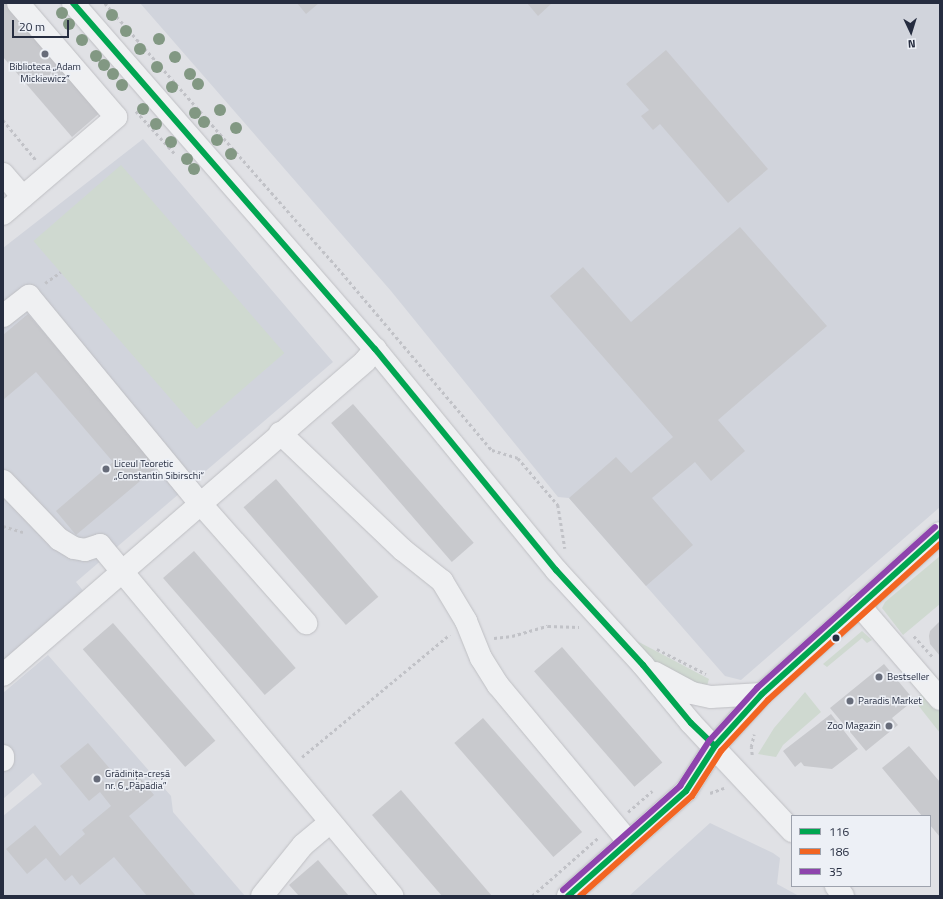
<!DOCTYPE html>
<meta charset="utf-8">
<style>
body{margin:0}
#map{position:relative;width:943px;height:899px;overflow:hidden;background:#e0e1e5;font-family:"Titillium Web",sans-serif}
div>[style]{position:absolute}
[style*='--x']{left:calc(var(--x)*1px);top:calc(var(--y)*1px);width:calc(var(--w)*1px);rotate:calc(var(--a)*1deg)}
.built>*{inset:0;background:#d1d4dc}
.green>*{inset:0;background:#cfd9d0;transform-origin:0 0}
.building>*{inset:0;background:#c8c9cd;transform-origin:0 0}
.path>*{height:2.5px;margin-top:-1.25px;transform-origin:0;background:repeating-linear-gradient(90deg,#c1c2c7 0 3px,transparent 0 6px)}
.roads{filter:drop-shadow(0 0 1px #bebfc3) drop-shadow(0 0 1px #bebfc3)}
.minor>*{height:22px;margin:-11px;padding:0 11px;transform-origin:11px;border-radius:11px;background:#eff0f2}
.bus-1>*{height:6px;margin:-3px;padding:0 3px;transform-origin:3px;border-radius:3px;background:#00a651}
.bus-2>*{height:6px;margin:-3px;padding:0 3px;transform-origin:3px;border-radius:3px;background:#f26522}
.bus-3>*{height:6px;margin:-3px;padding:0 3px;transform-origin:3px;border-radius:3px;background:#8e44ad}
.trees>*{width:12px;height:12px;margin:-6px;border-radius:50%;background:#829883}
.dots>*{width:11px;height:11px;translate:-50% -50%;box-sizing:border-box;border:2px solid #edf0f6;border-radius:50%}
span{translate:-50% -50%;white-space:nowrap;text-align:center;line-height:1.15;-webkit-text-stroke:3px #edf0f6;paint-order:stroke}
.poi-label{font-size:10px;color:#262d40}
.left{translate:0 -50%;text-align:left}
.right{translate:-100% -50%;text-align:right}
.frame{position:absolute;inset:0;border:4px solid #262d40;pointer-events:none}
.legend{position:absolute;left:791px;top:815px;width:140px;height:72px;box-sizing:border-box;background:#edf0f6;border:1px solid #9da2ad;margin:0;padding:5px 7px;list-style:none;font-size:12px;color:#262d40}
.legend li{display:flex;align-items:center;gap:8px;height:20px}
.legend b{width:20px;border:1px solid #9da2ad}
.north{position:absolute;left:891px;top:12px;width:40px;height:40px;-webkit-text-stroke:3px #edf0f6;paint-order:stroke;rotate:176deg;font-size:11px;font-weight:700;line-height:16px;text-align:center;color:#262d40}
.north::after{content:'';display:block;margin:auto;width:14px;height:18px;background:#262d40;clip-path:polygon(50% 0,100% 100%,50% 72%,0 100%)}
.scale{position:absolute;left:12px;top:20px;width:57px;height:18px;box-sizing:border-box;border:2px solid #262d40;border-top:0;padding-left:5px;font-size:12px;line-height:14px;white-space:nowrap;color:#262d40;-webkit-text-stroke:3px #edf0f6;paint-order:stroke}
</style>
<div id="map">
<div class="built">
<div style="clip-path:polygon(140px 3px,940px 3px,940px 507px,741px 680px,725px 676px,569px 498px,558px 497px,391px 291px)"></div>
<div style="clip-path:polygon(143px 139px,333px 362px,76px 582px,93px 603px,3px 680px,3px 248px)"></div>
<div style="clip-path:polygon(48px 655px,171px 796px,173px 812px,245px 896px,3px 896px,3px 816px,42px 784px,33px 773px,3px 799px,3px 693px)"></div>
<div style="clip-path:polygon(710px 823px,773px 853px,780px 858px,777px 884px,799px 896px,629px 896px)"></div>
</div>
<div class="green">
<div style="left:121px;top:165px;width:249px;height:116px;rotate:49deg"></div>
<div style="clip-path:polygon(940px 556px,940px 604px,903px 635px,882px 608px,885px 602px)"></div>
<div style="clip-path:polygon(862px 631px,872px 640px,867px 643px,862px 638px,827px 667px,823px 664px)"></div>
<div style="clip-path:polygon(635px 640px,709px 679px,706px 689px,647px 658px,633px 643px)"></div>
<div style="clip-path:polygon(805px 692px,821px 712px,783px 745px,776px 757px,758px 754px,774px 728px)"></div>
<div style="clip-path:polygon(924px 692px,940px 712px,940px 733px,914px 700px)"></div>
</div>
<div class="building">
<div style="clip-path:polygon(3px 3px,9px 3px,102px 111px,72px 137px,3px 57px)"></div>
<div style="clip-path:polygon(297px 3px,319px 3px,306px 14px)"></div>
<div style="clip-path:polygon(527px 3px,552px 3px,538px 16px)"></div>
<div style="clip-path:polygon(666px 50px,768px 169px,728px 203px,660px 124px,653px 130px,641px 116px,649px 110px,626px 84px)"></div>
<div style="clip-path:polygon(740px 227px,827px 326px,718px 420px,745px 451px,711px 481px,695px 462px,652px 498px,693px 545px,646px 586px,569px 498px,616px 457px,631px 473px,673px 437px,550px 296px,583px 267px,631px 322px)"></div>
<div style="clip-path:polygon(28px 314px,158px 466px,76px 535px,56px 511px,113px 462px,36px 372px,3px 400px,3px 335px)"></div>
<div style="left:353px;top:404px;width:184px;height:29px;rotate:49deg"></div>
<div style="left:276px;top:479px;width:156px;height:43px;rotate:49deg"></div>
<div style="left:194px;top:551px;width:155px;height:41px;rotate:49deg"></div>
<div style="clip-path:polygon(940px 621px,940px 656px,930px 644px,929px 636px,930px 631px)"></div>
<div style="left:113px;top:623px;width:156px;height:40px;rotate:49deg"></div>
<div style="left:562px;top:647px;width:153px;height:37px;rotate:49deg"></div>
<div style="clip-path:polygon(884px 664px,914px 700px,892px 718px,898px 725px,866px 751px,830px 708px)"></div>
<div style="clip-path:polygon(831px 714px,858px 749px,832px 769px,804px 766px,801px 762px,795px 767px,783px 751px)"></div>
<div style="left:483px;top:718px;width:151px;height:38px;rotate:49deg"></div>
<div style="clip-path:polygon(88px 743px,111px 770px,101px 779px,109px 787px,132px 768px,154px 795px,129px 816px,196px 896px,147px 896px,114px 857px,80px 885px,72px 875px,65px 881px,46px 858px,27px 874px,6px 849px,35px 825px,60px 856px,85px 834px,82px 830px,111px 806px,100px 792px,89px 801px,60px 766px)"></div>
<div style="clip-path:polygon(909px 746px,940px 782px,940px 837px,930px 825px,930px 816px,922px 816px,882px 768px)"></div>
<div style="clip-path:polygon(401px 790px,492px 896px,442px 896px,372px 815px)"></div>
<div style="clip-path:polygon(318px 860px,349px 896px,299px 896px,289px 885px)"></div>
</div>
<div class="path">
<div style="--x:105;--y:3;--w:353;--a:48.7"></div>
<div style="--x:338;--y:268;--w:238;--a:49.8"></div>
<div style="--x:492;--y:450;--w:27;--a:17"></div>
<div style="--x:518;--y:458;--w:62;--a:49.6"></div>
<div style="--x:558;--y:505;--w:44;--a:80.8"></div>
<div style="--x:136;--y:111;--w:59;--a:47.7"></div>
<div style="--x:3;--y:120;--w:52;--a:50.5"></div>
<div style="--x:45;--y:283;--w:19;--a:-35"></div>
<div style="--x:3;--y:526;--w:21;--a:17"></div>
<div style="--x:914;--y:636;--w:28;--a:48"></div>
<div style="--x:494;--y:638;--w:18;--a:-6"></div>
<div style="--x:512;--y:636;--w:37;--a:-16"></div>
<div style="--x:548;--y:626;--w:31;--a:2"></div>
<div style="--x:657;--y:649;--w:55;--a:27"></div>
<div style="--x:752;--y:755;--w:8;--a:-97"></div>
<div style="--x:751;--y:747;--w:13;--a:-77"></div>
<div style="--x:302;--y:757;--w:192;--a:-39.7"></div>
<div style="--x:710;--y:793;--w:15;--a:-20"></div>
<div style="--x:628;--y:812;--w:32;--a:-41"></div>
<div style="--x:532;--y:896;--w:89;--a:-41.4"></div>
</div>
<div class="roads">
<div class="minor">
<div style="--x:73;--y:3;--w:459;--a:48.9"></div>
<div style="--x:375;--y:349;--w:286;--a:50.7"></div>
<div style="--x:556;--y:570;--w:129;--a:47.5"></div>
<div style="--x:643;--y:665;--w:75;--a:50.4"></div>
<div style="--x:691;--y:723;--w:148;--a:46.9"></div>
<div style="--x:3;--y:174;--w:30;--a:49"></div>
<div style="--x:3;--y:214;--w:149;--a:-40.6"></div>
<div style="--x:116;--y:117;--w:150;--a:-130.7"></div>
<div style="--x:3;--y:316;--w:33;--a:-38"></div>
<div style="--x:29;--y:296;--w:267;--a:50.5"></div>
<div style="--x:199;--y:502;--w:162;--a:48.5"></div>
<div style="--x:280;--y:433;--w:170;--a:43.6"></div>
<div style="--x:403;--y:550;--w:50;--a:38.5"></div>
<div style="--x:442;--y:581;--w:47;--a:59"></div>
<div style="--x:466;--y:621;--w:40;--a:68"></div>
<div style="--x:481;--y:658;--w:32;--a:58"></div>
<div style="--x:498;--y:685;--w:204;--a:50.2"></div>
<div style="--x:3;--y:481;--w:81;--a:46"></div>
<div style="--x:59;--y:539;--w:17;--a:31"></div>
<div style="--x:74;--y:548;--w:11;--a:10"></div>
<div style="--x:85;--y:550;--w:16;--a:-18"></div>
<div style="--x:100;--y:545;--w:457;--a:50.2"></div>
<div style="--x:859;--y:605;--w:124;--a:49.2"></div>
<div style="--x:655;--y:673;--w:42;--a:28.4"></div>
<div style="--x:692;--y:693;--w:19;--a:12"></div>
<div style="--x:711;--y:697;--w:51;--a:-3.4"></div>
<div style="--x:3;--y:675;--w:479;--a:-40.9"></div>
<div style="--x:365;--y:361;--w:16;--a:-50"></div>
<div style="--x:3;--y:756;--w:4;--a:90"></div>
<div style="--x:836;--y:886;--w:12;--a:55"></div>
<div style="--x:262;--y:896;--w:65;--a:-51.2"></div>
<div style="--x:303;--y:845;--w:34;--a:-40"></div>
<div style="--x:568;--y:896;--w:158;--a:-41.7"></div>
<div style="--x:686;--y:791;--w:54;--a:-57.2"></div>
<div style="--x:715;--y:746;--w:70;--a:-47.9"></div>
<div style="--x:762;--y:694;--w:240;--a:-42.1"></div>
</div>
</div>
<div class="bus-1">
<div style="--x:73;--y:3;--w:459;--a:48.9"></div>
<div style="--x:375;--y:349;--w:286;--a:50.7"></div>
<div style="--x:556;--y:570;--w:129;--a:47.5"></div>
<div style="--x:643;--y:665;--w:75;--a:50.4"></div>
<div style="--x:691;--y:723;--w:33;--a:44"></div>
<div style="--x:568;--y:896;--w:158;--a:-41.7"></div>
<div style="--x:686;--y:791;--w:54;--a:-57.2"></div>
<div style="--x:715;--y:746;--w:70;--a:-47.9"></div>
<div style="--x:762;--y:694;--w:240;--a:-42.1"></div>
</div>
<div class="bus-2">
<div style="--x:580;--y:896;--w:150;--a:-41.8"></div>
<div style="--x:692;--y:796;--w:54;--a:-57.2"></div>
<div style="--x:721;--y:751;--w:69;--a:-47.3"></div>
<div style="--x:768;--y:700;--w:232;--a:-42.2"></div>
</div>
<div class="bus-3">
<div style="--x:563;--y:890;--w:157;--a:-41.6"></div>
<div style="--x:680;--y:786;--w:54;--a:-57.2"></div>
<div style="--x:709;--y:741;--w:72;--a:-47.8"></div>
<div style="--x:757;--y:688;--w:240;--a:-42.1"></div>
</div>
<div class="trees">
<div style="left:62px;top:13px"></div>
<div style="left:112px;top:15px"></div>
<div style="left:69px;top:24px"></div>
<div style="left:126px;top:31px"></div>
<div style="left:159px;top:39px"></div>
<div style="left:82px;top:40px"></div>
<div style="left:140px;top:49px"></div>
<div style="left:96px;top:56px"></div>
<div style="left:175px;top:57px"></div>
<div style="left:104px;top:65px"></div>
<div style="left:157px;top:67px"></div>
<div style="left:113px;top:74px"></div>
<div style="left:190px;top:74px"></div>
<div style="left:198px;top:84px"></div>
<div style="left:122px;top:85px"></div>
<div style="left:172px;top:87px"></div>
<div style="left:143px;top:109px"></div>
<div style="left:220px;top:110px"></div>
<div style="left:195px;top:113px"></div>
<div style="left:204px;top:122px"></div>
<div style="left:156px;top:124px"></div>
<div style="left:236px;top:128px"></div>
<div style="left:217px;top:140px"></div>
<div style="left:171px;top:142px"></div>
<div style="left:231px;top:154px"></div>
<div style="left:187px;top:159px"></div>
<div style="left:194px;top:169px"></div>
</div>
<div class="dots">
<div style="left:45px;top:54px;background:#676c7a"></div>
<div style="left:106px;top:469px;background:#676c7a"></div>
<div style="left:836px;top:638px;background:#262d40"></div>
<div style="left:879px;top:677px;background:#676c7a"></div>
<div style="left:850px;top:701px;background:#676c7a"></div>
<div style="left:889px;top:726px;background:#676c7a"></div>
<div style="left:97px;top:779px;background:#676c7a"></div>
</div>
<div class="poi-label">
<span style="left:45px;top:72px">Biblioteca „Adam<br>Mickiewicz”</span>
<span class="left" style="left:114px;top:469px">Liceul Teoretic<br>„Constantin Sibirschi“</span>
<span class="left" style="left:887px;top:677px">Bestseller</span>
<span class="left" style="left:858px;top:701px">Paradis Market</span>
<span class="right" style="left:881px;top:726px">Zoo Magazin</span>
<span class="left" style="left:105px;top:779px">Grădinița-creșă<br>nr. 6 „Păpădia”</span>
</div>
<div class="frame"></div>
<ul class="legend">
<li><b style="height:5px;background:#00a651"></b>116</li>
<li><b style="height:5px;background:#f26522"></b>186</li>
<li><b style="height:5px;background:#8e44ad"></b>35</li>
</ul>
<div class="north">N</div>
<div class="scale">20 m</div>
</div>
